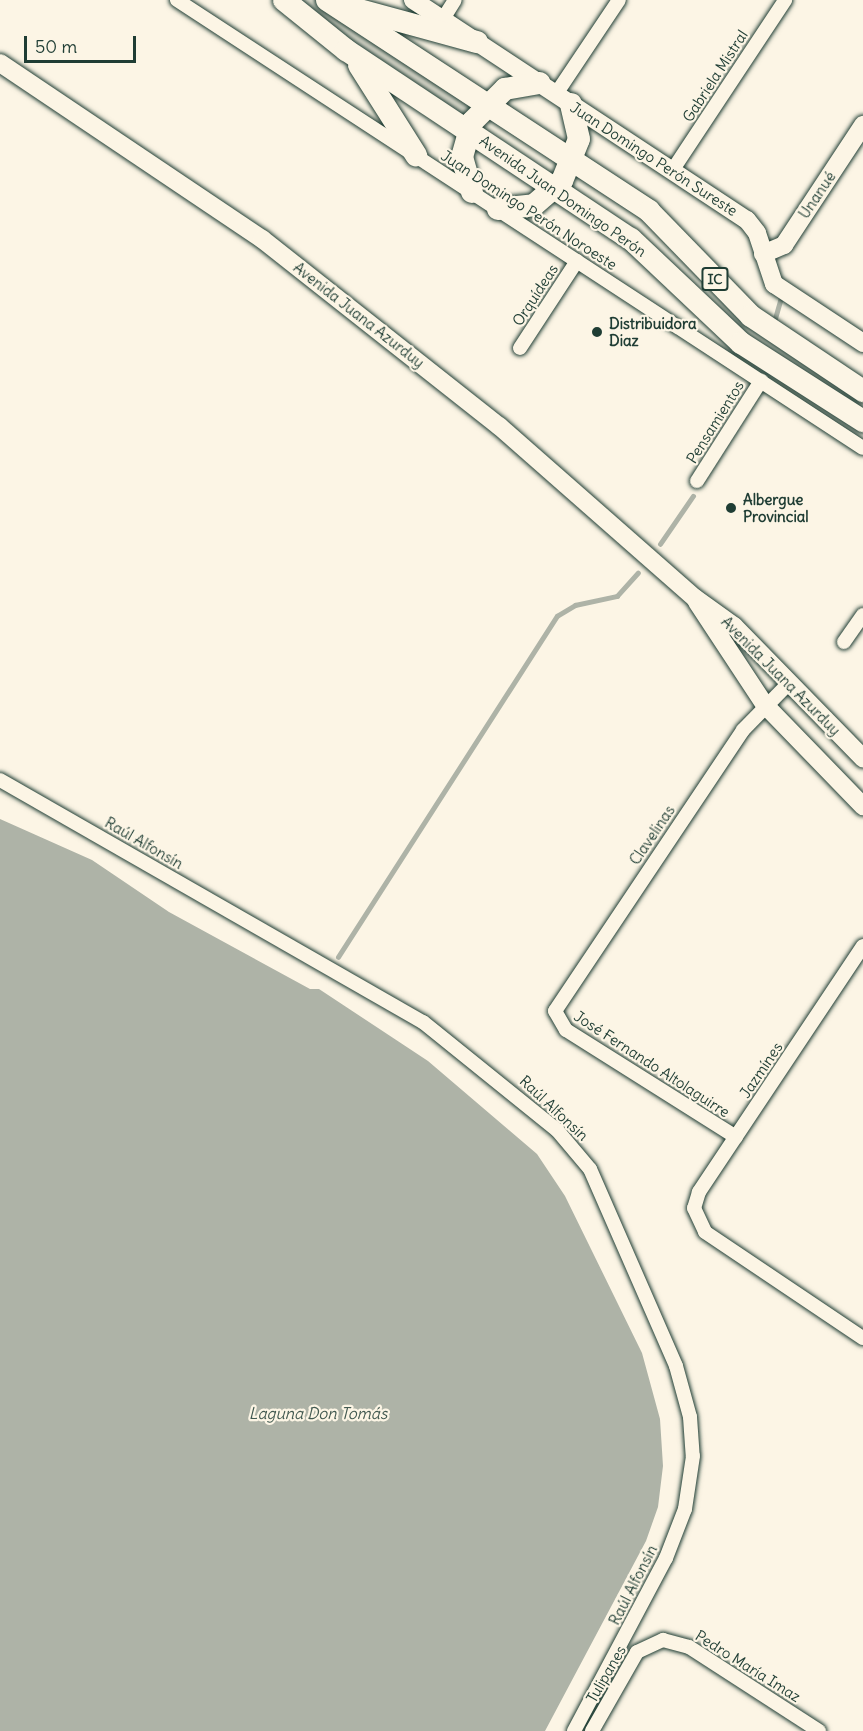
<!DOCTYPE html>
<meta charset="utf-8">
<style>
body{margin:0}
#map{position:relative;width:863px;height:1731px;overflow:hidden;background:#fcf5e5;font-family:Delius,sans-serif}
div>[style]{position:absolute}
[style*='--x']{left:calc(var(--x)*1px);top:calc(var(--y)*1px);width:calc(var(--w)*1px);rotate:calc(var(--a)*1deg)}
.green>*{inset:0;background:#dcdacc}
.water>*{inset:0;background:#aeb3a7}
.stream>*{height:4.5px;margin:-2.25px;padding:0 2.25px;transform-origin:2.25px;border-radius:2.25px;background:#aeb3a7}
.roads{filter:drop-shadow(0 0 2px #1f3d34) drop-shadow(0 0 2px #1f3d34)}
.minor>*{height:14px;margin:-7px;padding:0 7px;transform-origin:7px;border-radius:7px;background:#fcf5e5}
.tertiary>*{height:18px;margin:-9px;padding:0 9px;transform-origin:9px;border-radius:9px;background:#fcf5e5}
.primary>*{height:22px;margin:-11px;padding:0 11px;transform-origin:11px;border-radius:11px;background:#fcf5e5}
.dots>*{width:16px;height:16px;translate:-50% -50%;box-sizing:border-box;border:3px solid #fcf5e5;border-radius:50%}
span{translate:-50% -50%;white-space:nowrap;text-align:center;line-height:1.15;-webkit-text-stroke:4.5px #fcf5e5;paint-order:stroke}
.shield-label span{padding:2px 4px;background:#fcf5e5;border:2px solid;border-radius:4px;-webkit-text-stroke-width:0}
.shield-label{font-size:14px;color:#1f3d34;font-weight:700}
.street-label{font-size:15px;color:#1f3d34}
.poi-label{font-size:15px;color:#1f3d34;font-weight:700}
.left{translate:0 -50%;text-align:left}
.water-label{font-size:16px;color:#435a51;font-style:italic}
.scale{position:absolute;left:24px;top:36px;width:112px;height:27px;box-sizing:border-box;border:3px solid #1f3d34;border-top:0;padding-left:8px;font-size:18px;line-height:21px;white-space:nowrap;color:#1f3d34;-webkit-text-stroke:4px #fcf5e5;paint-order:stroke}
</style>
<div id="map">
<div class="green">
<div style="clip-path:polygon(296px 0,317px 0,472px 106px,466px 118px,351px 45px)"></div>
</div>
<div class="water">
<div style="clip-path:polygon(0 819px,92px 860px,169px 912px,310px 989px,319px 989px,428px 1061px,537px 1154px,565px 1196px,642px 1353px,660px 1419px,663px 1466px,658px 1507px,646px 1541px,545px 1731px,0 1731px)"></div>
</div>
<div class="stream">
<div style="--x:774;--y:322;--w:25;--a:-74"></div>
<div style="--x:660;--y:544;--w:58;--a:-55.5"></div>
<div style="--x:338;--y:957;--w:405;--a:-57.3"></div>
<div style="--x:557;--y:616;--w:21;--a:-31"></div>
<div style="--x:575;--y:605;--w:43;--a:-12.1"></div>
<div style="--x:617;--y:596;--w:31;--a:-48"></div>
</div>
<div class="roads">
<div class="minor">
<div style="--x:177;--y:0;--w:819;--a:33.15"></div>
<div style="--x:443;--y:19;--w:22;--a:-58"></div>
<div style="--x:556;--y:94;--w:113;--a:-56.2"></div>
<div style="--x:672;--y:171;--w:205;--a:-56.5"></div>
<div style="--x:520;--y:348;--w:104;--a:-56.8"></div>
<div style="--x:697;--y:481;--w:119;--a:-57.4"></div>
<div style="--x:844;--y:642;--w:33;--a:-55"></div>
<div style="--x:0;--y:780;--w:487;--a:29.8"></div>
<div style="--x:423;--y:1022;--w:172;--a:38.9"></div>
<div style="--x:557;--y:1130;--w:51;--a:49.8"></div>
<div style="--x:590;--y:1169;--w:215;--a:66.4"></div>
<div style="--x:676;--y:1366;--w:53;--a:74.6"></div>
<div style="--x:690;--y:1417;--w:39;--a:86"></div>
<div style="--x:693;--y:1456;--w:54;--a:98.6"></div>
<div style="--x:685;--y:1509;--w:53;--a:111.2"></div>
<div style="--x:666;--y:1558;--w:196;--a:118"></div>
<div style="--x:863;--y:946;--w:296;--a:123.7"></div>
<div style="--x:699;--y:1192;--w:17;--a:107"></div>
<div style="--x:694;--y:1208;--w:26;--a:65"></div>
<div style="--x:705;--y:1232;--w:190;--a:33.9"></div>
<div style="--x:736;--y:1137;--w:201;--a:-147.8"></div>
<div style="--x:566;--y:1030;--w:22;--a:-120"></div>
<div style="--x:555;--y:1011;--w:338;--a:-56.2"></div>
<div style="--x:743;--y:730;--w:66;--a:-45.6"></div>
<div style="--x:592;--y:1731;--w:91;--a:-60.3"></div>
<div style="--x:637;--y:1652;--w:29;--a:-25"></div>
<div style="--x:663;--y:1640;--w:27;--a:15"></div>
<div style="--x:689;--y:1647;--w:155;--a:32.9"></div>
</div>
<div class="tertiary">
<div style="--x:413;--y:0;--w:400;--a:33.4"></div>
<div style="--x:747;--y:220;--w:16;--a:52"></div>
<div style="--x:757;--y:233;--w:54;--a:71.6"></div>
<div style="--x:774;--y:284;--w:107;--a:33.5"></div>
<div style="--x:0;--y:63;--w:316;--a:33.9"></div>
<div style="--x:262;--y:239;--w:302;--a:38.3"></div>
<div style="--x:499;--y:426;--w:261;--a:41.3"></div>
<div style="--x:695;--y:598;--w:48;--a:35.7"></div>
<div style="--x:734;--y:626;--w:185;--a:45.7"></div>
<div style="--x:763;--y:254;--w:23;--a:-23"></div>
<div style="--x:784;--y:245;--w:144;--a:-56.6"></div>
<div style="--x:697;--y:602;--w:123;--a:56.6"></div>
<div style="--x:765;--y:705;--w:141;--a:45.9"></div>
</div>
<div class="primary">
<div style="--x:284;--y:0;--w:80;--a:38.9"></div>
<div style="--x:346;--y:50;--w:342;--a:33.6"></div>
<div style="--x:631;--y:239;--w:151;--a:43.4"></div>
<div style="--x:741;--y:343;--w:145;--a:32.6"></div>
<div style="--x:327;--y:0;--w:385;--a:33.2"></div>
<div style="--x:649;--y:211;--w:146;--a:45.8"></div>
<div style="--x:751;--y:316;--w:135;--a:33.8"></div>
<div style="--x:345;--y:6;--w:137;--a:15.3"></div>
<div style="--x:359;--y:65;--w:107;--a:57.7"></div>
<div style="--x:472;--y:192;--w:36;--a:-106"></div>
<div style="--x:462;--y:157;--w:36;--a:-74"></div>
<div style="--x:472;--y:122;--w:47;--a:-45"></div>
<div style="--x:505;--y:89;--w:35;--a:-10"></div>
<div style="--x:498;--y:209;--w:36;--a:-6"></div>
<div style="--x:534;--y:205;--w:37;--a:-41"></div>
<div style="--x:562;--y:181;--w:45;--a:-68"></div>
<div style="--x:579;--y:139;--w:36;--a:-103"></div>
</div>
</div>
<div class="dots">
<div style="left:597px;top:332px;background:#1f3d34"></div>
<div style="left:731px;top:508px;background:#1f3d34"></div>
</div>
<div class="shield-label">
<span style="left:715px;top:279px">IC</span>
</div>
<div class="street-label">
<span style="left:715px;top:76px;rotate:-57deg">Gabriela Mistral</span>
<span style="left:654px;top:159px;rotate:33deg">Juan Domingo Perón Sureste</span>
<span style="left:817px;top:195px;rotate:-56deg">Unanué</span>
<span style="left:563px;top:196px;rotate:35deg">Avenida Juan Domingo Perón</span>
<span style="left:529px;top:210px;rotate:33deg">Juan Domingo Perón Noroeste</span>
<span style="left:535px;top:295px;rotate:-57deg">Orquídeas</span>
<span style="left:359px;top:315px;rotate:38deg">Avenida Juana Azurduy</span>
<span style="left:715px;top:422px;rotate:-58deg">Pensamientos</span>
<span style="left:781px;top:676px;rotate:45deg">Avenida Juana Azurduy</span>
<span style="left:652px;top:835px;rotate:-56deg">Clavelinas</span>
<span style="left:144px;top:843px;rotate:30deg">Raúl Alfonsín</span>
<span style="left:652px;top:1064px;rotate:33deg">José Fernando Altolaguirre</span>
<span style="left:761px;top:1070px;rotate:-56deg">Jazmínes</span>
<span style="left:554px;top:1108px;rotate:43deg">Raúl Alfonsín</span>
<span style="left:633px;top:1585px;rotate:-63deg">Raúl Alfonsín</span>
<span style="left:748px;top:1666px;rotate:32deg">Pedro María Imaz</span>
<span style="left:606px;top:1674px;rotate:-60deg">Tulipanes</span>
</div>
<div class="poi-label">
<span class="left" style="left:609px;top:332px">Distribuidora<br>Diaz</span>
<span class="left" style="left:743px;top:508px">Albergue<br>Provincial</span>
</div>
<div class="water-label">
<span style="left:318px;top:1413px">Laguna Don Tomás</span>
</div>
<div class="scale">50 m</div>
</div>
